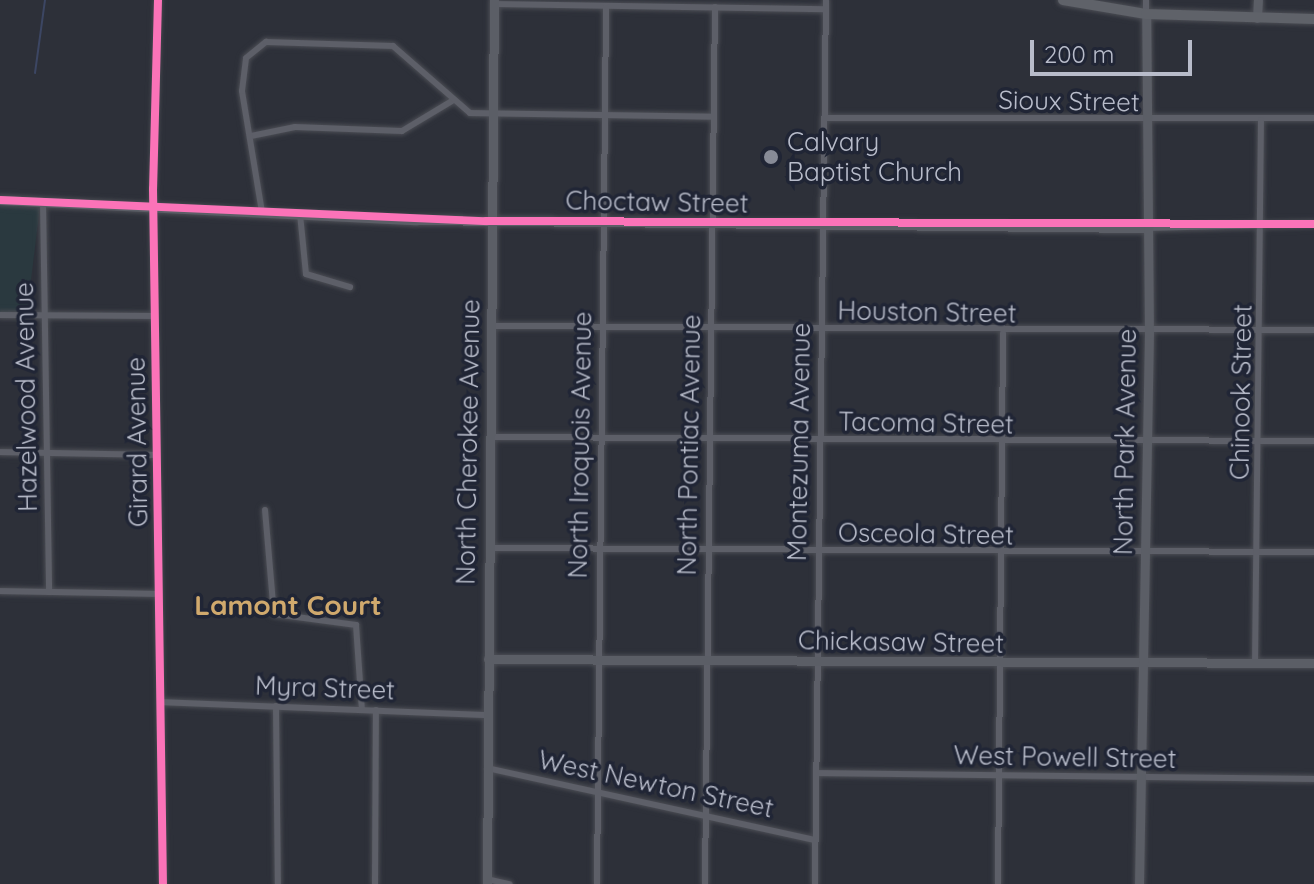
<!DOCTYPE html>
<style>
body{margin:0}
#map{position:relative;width:1314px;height:884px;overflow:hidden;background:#2d3039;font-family:Quicksand,sans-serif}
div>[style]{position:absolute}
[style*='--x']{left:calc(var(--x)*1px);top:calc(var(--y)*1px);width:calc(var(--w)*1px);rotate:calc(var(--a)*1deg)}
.green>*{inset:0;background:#2a393f;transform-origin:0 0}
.stream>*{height:2px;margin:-1px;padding:0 1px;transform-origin:1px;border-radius:1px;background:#3c4663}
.roads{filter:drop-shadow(0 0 2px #4b4d54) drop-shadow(0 0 2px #4b4d54)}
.street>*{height:6px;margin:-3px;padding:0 3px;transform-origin:3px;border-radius:3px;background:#5d5f68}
.secondary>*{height:9px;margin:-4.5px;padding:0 4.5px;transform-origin:4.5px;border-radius:4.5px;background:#5b5e66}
.primary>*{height:10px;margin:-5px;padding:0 5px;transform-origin:5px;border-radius:5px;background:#5f6269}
.cycleway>*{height:8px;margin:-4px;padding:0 4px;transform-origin:4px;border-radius:4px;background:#fb73b8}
.dots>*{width:22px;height:22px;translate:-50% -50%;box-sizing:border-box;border:4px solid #202535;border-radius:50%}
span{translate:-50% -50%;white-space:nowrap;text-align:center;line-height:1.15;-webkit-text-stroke:7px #202535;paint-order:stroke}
.street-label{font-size:26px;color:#b8bcca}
.poi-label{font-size:26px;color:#b8bcca}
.left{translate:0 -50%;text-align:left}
.neighbourhood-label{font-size:28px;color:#d0a96d;font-weight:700}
.scale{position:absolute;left:1030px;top:40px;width:162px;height:36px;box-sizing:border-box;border:4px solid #b8bcca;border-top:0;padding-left:10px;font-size:24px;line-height:28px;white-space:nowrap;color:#b8bcca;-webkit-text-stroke:6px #202535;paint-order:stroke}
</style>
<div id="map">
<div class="green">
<div style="left:0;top:204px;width:40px;height:108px;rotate:7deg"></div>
</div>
<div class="stream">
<div style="--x:35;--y:73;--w:74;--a:-82.2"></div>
</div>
<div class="roads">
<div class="street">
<div style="--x:158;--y:0;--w:189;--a:91.5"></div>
<div style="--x:153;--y:189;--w:695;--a:89.18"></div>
<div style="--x:494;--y:4;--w:332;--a:0.9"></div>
<div style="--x:1146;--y:14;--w:14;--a:-90"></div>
<div style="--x:824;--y:118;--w:490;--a:0"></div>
<div style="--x:251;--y:136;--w:45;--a:-11.6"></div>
<div style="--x:295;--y:127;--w:107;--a:2.1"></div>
<div style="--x:402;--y:131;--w:58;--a:-31"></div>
<div style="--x:43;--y:202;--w:390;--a:89.1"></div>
<div style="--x:262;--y:212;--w:123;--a:-99.4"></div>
<div style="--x:242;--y:91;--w:33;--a:-83"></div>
<div style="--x:246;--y:58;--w:26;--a:-39"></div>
<div style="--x:266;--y:42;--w:127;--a:1.8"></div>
<div style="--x:393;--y:46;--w:102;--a:41"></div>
<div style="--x:470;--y:113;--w:243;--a:0.9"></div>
<div style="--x:300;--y:214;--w:60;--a:84.3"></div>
<div style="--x:306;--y:274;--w:46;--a:16.5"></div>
<div style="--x:1148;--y:228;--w:166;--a:-1.4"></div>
<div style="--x:0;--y:315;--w:155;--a:0.4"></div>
<div style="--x:491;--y:326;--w:823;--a:0.28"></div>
<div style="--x:490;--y:437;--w:824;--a:0.28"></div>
<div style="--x:0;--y:452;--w:157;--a:1.1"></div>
<div style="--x:265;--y:510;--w:104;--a:85.1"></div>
<div style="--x:274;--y:614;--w:83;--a:7.6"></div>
<div style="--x:356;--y:625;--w:85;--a:86"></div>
<div style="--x:490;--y:548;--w:824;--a:0.28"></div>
<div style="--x:0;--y:591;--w:159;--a:1.1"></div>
<div style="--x:1255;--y:664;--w:544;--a:-89.37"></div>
<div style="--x:161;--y:702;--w:326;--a:2.3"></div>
<div style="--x:276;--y:706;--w:178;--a:89.4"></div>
<div style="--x:487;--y:768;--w:336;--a:12.4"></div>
<div style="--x:816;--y:773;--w:498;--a:0.7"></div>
<div style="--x:487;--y:879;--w:23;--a:13"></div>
<div style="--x:375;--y:884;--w:174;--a:-89.7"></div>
<div style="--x:597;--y:884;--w:878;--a:-89.41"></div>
<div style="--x:705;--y:884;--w:877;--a:-89.35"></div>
<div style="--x:815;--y:884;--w:884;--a:-89.29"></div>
<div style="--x:998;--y:884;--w:551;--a:-89.48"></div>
</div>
<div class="secondary">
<div style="--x:1257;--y:18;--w:18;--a:-87"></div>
<div style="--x:0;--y:200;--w:416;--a:2.8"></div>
<div style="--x:416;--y:220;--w:732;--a:0.63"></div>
<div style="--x:488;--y:659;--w:826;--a:0.28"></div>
<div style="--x:487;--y:884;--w:884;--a:-89.55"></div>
<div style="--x:1139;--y:884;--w:550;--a:-88.96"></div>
<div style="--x:1149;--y:334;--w:320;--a:-90.5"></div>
</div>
<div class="primary">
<div style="--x:1063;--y:0;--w:84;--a:9.6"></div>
<div style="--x:1146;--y:14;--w:168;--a:1.7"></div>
</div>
</div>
<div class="cycleway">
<div style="--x:158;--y:0;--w:189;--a:91.5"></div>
<div style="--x:153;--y:189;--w:695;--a:89.18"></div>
<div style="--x:0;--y:200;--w:486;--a:2.5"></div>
<div style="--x:486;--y:221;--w:828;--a:0.21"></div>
</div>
<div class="dots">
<div style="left:771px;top:157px;background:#878b97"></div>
</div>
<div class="street-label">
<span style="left:1069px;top:101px;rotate:1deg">Sioux Street</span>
<span style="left:657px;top:202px;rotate:1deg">Choctaw Street</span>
<span style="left:927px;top:312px;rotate:1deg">Houston Street</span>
<span style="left:1241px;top:392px;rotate:-89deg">Chinook Street</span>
<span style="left:26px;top:397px;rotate:-91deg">Hazelwood Avenue</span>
<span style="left:926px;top:423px;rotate:1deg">Tacoma Street</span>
<span style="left:137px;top:442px;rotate:-91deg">Girard Avenue</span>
<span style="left:468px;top:442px;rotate:-89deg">North Cherokee Avenue</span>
<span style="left:799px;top:442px;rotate:-89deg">Montezuma Avenue</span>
<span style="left:1125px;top:442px;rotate:-89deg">North Park Avenue</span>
<span style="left:580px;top:445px;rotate:-89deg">North Iroquois Avenue</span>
<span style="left:689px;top:445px;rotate:-89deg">North Pontiac Avenue</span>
<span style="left:926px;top:534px;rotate:1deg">Osceola Street</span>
<span style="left:901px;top:642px;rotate:1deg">Chickasaw Street</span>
<span style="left:325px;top:688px;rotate:2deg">Myra Street</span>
<span style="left:1065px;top:757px;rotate:1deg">West Powell Street</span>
<span style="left:656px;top:784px;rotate:12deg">West Newton Street</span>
</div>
<div class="poi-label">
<span class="left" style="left:787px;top:157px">Calvary<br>Baptist Church</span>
</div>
<div class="neighbourhood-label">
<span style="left:288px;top:605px">Lamont Court</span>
</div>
<div class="scale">200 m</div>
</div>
